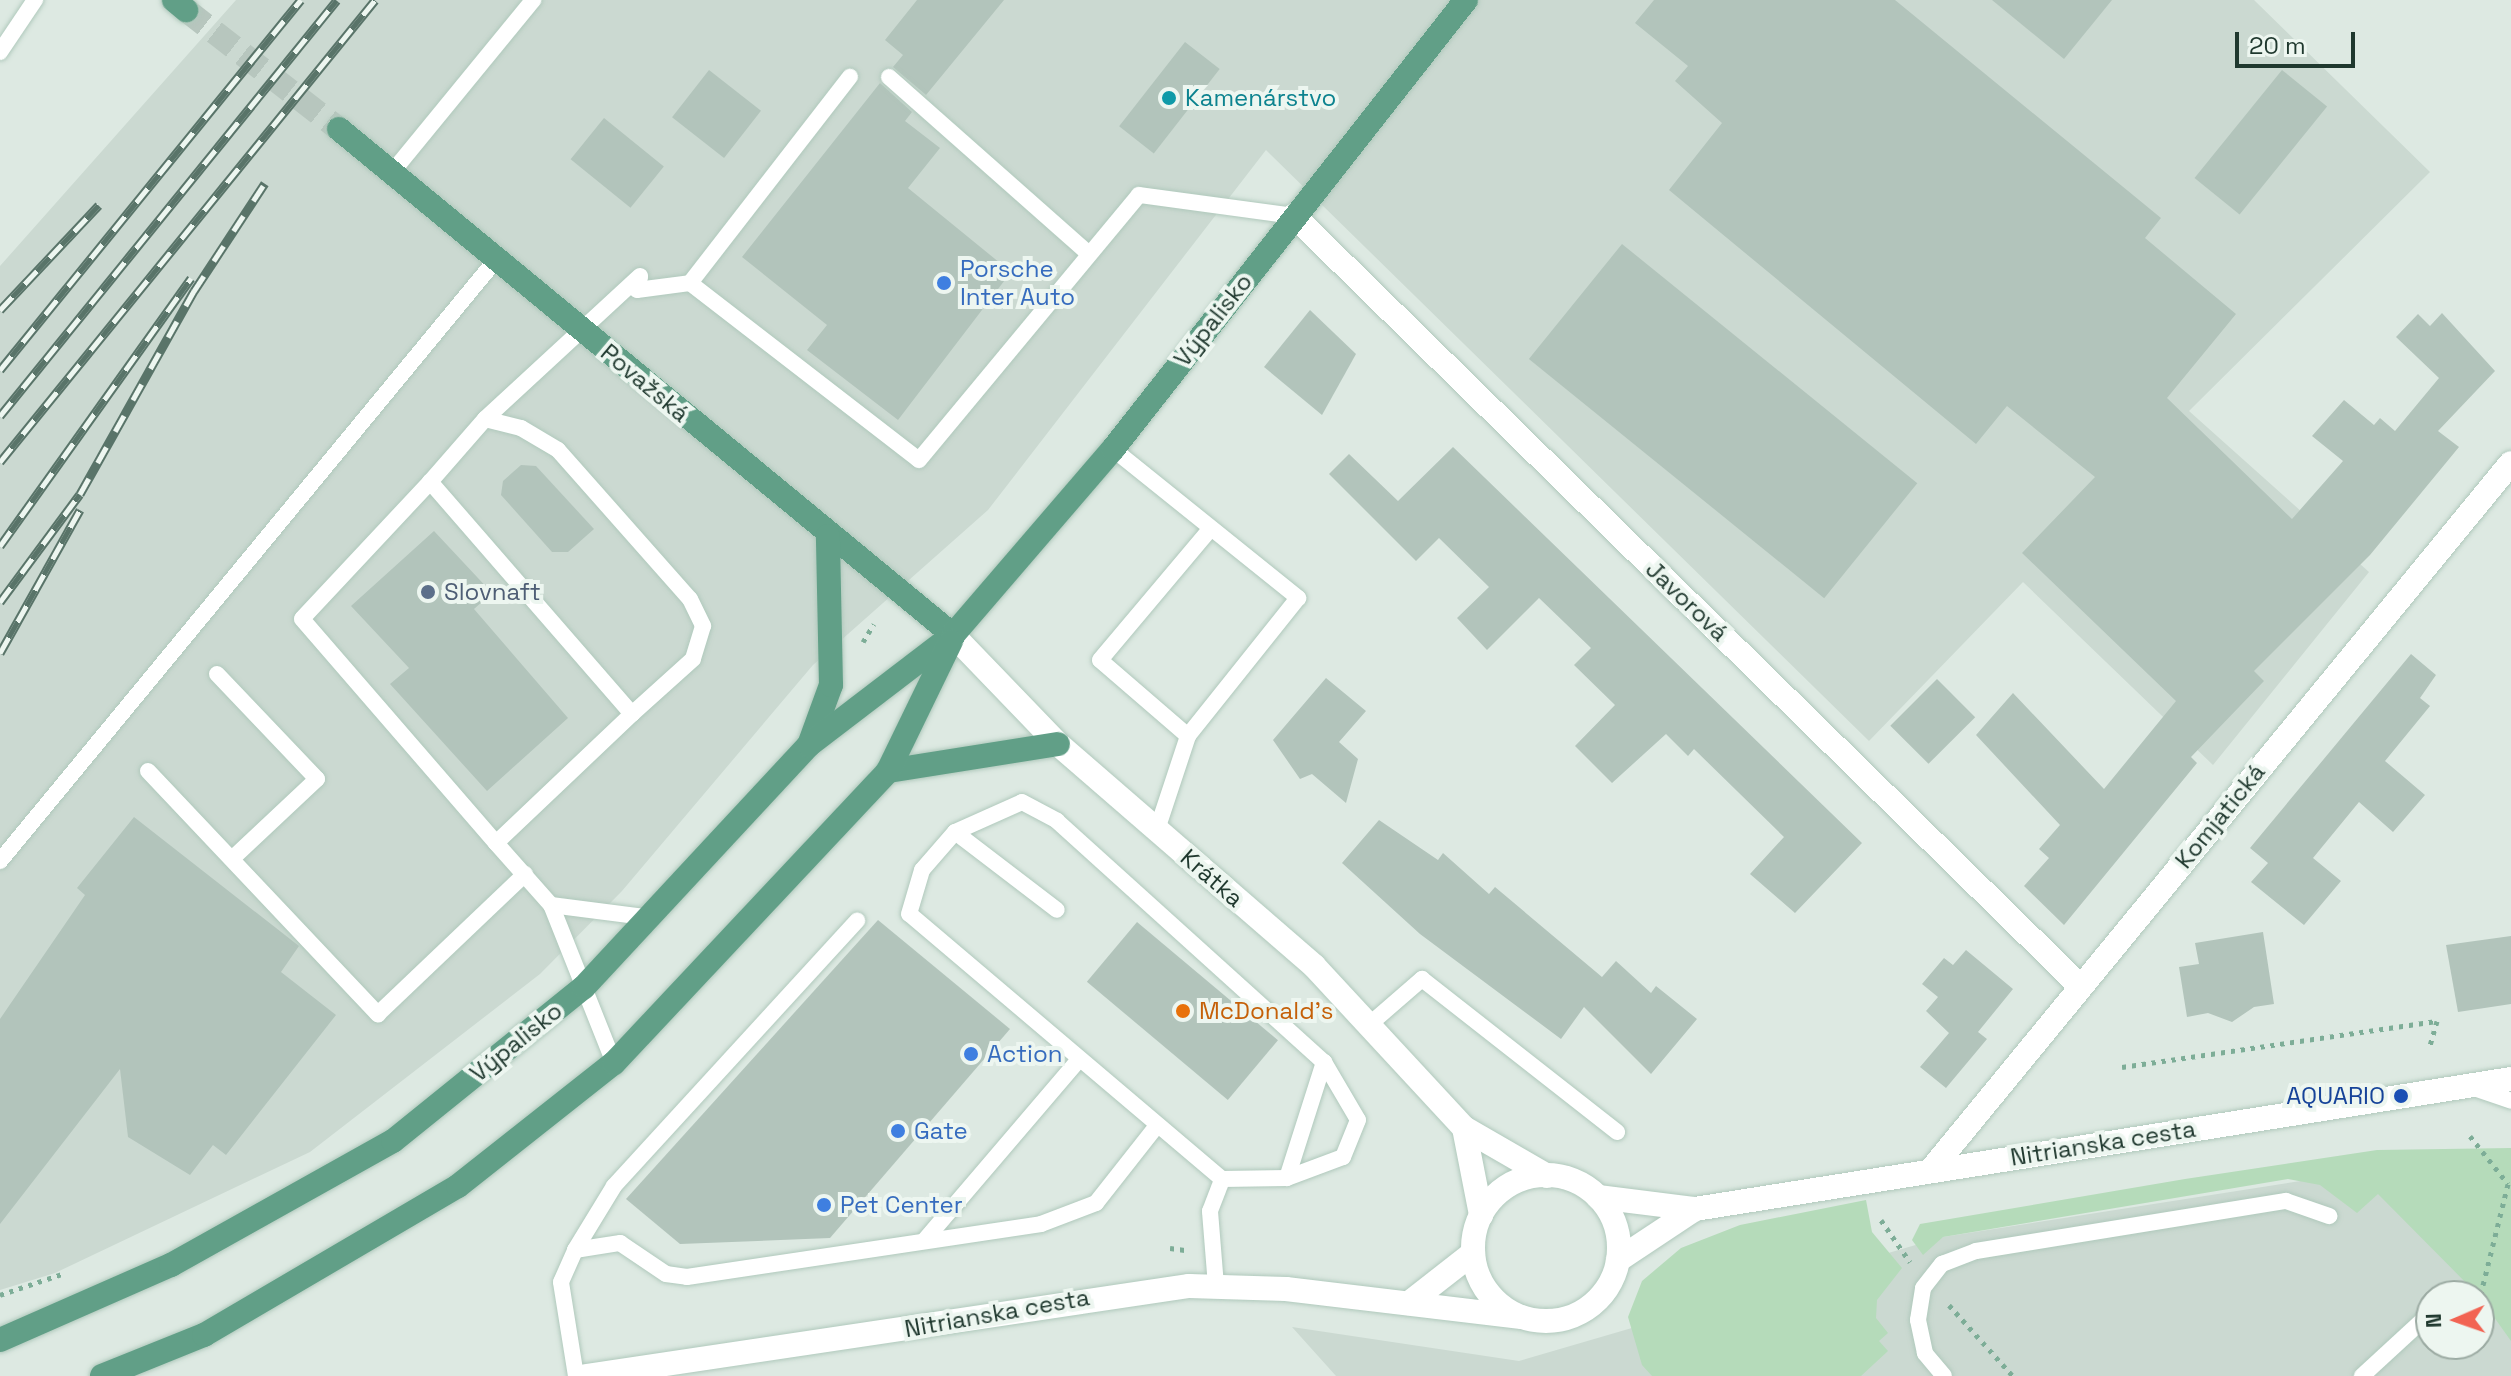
<!DOCTYPE html>
<meta charset="utf-8">
<style>
body{margin:0}
#map{position:relative;width:2511px;height:1376px;overflow:hidden;background:#dde9e2;font-family:"Space Grotesk",sans-serif}
div>[style]{position:absolute}
[style*='--x']{left:calc(var(--x)*1px);top:calc(var(--y)*1px);width:calc(var(--w)*1px);rotate:calc(var(--a)*1deg)}
.built>*{inset:0;background:#cbd9d1}
.green>*{inset:0;background:#b5dbba}
.building>*{inset:0;background:#b2c4bb;transform-origin:0 0}
.primary-tunnel>*{height:24px;margin-top:-12px;transform-origin:0;background:repeating-linear-gradient(90deg,#b7c6be 0 24px,transparent 0 36px)}
.path>*{height:5px;margin-top:-2.5px;transform-origin:0;background:repeating-linear-gradient(90deg,#7dad97 0 4px,transparent 0 10px)}
.roads{filter:drop-shadow(0 0 2px #b0c9bc) drop-shadow(0 0 2px #b0c9bc)}
.service>*{height:16px;margin:-8px;padding:0 8px;transform-origin:8px;border-radius:8px;background:#fff}
.minor>*{height:24px;margin:-12px;padding:0 12px;transform-origin:12px;border-radius:12px;background:#fff}
.secondary>*{height:24px;margin:-12px;padding:0 12px;transform-origin:12px;border-radius:12px;background:#fff}
.secondary>.ring{margin:-12px;padding:0;box-sizing:content-box;background:none;border:24px solid #fff;border-radius:50%}
.primary>*{height:24px;margin:-12px;padding:0 12px;transform-origin:12px;border-radius:12px;background:#619f87}
.rail>*{height:9px;margin-top:-4.5px;transform-origin:0;background:repeating-linear-gradient(90deg,#edf6f0 0 18px,#597469 0 36px);box-sizing:border-box;border-block:2px solid #597469}
.dots>*{width:22px;height:22px;translate:-50% -50%;box-sizing:border-box;border:4px solid #edf6f0;border-radius:50%}
span{translate:-50% -50%;white-space:nowrap;text-align:center;line-height:1.15;-webkit-text-stroke:8px #edf6f0;paint-order:stroke}
.culture-label{font-size:24px;color:#0d838f}
.left{translate:0 -50%;text-align:left}
.shop-label{font-size:24px;color:#366cbe}
.street-label{font-size:24px;color:#1f382e}
.service-label{font-size:24px;color:#4e5e75}
.food-label{font-size:24px;color:#c56008}
.transit-label{font-size:24px;color:#164399}
.right{translate:-100% -50%;text-align:right}
.north{position:absolute;left:2415px;top:1280px;width:80px;height:80px;box-sizing:border-box;background:#edf6f0;border:2px solid #9baaa2;border-radius:50%;rotate:268deg;font-size:22px;font-weight:700;line-height:32px;text-align:center;color:#1f382e}
.north::after{content:'';display:block;margin:auto;width:28px;height:36px;background:#f26352;clip-path:polygon(50% 0,100% 100%,50% 72%,0 100%)}
.scale{position:absolute;left:2235px;top:32px;width:120px;height:36px;box-sizing:border-box;border:4px solid #1f382e;border-top:0;padding-left:10px;font-size:24px;line-height:28px;white-space:nowrap;color:#1f382e;-webkit-text-stroke:6px #edf6f0;paint-order:stroke}
</style>
<div id="map">
<div class="built">
<div style="clip-path:polygon(236px 0,2254px 0,2430px 172px,2189px 411px,2369px 572px,2213px 765px,2023px 582px,1869px 741px,1266px 150px,988px 510px,813px 665px,622px 891px,540px 974px,310px 1152px,55px 1273px,0 1290px,0 266px)"></div>
<div style="clip-path:polygon(evenodd,2511px 1148px,2511px 1376px,1336px 1376px,1292px 1327px,1519px 1361px,1943px 1237px,2511px 1148px,2431px 1296px,2479px 1296px,2479px 1344px,2431px 1344px,2431px 1296px)"></div>
</div>
<div class="green">
<div style="clip-path:polygon(2511px 1148px,2511px 1341px,2479px 1296px,2378px 1194px,2357px 1213px,2320px 1185px,2288px 1179px,1943px 1237px,1923px 1255px,1912px 1240px,1920px 1224px,2185px 1179px,2377px 1150px)"></div>
<div style="clip-path:polygon(1866px 1200px,1872px 1232px,1902px 1268px,1877px 1300px,1876px 1318px,1888px 1333px,1879px 1341px,1888px 1351px,1861px 1376px,1652px 1376px,1642px 1365px,1628px 1317px,1642px 1281px,1681px 1248px,1740px 1225px)"></div>
</div>
<div class="building">
<div style="clip-path:polygon(917px 0,1004px 0,926px 95px,893px 67px,903px 55px,885px 40px)"></div>
<div style="clip-path:polygon(1654px 0,1895px 0,2161px 218px,2145px 238px,2236px 314px,2167px 398px,2292px 519px,2343px 461px,2312px 436px,2344px 400px,2374px 425px,2380px 418px,2395px 431px,2439px 378px,2396px 337px,2418px 314px,2430px 326px,2442px 313px,2495px 371px,2438px 431px,2459px 447px,2370px 555px,2254px 671px,2264px 681px,2191px 757px,2197px 763px,2064px 925px,2024px 886px,2049px 858px,2039px 849px,2060px 825px,1976px 735px,2013px 693px,2104px 789px,2176px 701px,2022px 553px,2095px 477px,2007px 406px,1976px 444px,1669px 190px,1722px 123px,1675px 81px,1688px 66px,1635px 23px)"></div>
<div style="clip-path:polygon(1992px 0,2112px 0,2064px 59px)"></div>
<div style="left:1185px;top:42px;width:44px;height:107px;rotate:38deg"></div>
<div style="left:709px;top:70px;width:66px;height:60px;rotate:38deg"></div>
<div style="left:2282px;top:70px;width:58px;height:139px;rotate:39deg"></div>
<div style="clip-path:polygon(880px 83px,912px 112px,905px 121px,940px 148px,908px 188px,1011px 272px,898px 420px,807px 350px,827px 325px,742px 257px)"></div>
<div style="left:604px;top:118px;width:77px;height:53px;rotate:39deg"></div>
<div style="left:1622px;top:244px;width:380px;height:148px;rotate:39deg"></div>
<div style="clip-path:polygon(1310px 310px,1356px 354px,1322px 415px,1264px 367px)"></div>
<div style="clip-path:polygon(1453px 447px,1862px 843px,1795px 913px,1750px 874px,1784px 837px,1694px 749px,1688px 756px,1666px 734px,1612px 783px,1575px 746px,1615px 705px,1574px 665px,1591px 648px,1539px 598px,1487px 650px,1457px 618px,1489px 587px,1439px 538px,1416px 561px,1329px 474px,1349px 454px,1398px 501px)"></div>
<div style="clip-path:polygon(521px 465px,536px 466px,594px 529px,568px 552px,552px 552px,501px 495px,503px 481px)"></div>
<div style="clip-path:polygon(434px 531px,492px 593px,474px 609px,568px 718px,487px 791px,390px 684px,409px 668px,351px 606px)"></div>
<div style="clip-path:polygon(2411px 654px,2436px 675px,2420px 698px,2430px 706px,2385px 761px,2425px 795px,2393px 832px,2359px 802px,2313px 858px,2341px 881px,2304px 925px,2251px 882px,2268px 863px,2250px 848px)"></div>
<div style="clip-path:polygon(1326px 678px,1366px 711px,1339px 742px,1358px 759px,1346px 803px,1312px 774px,1300px 779px,1273px 740px)"></div>
<div style="left:1937px;top:679px;width:54px;height:66px;rotate:45deg"></div>
<div style="clip-path:polygon(134px 817px,299px 946px,281px 972px,336px 1015px,226px 1155px,213px 1145px,190px 1175px,128px 1137px,120px 1069px,0 1224px,0 1019px,85px 895px,77px 888px)"></div>
<div style="clip-path:polygon(1379px 820px,1438px 860px,1443px 853px,1489px 894px,1495px 887px,1602px 977px,1616px 961px,1651px 993px,1656px 986px,1697px 1019px,1651px 1074px,1584px 1007px,1561px 1039px,1420px 934px,1342px 863px)"></div>
<div style="clip-path:polygon(878px 920px,1010px 1029px,830px 1238px,680px 1244px,626px 1199px)"></div>
<div style="left:1137px;top:922px;width:184px;height:78px;rotate:40deg"></div>
<div style="clip-path:polygon(2263px 932px,2274px 1004px,2254px 1007px,2232px 1022px,2208px 1013px,2187px 1017px,2179px 967px,2199px 964px,2195px 943px)"></div>
<div style="clip-path:polygon(2511px 936px,2511px 1004px,2458px 1012px,2446px 945px)"></div>
<div style="clip-path:polygon(1966px 950px,2013px 989px,1978px 1032px,1987px 1039px,1946px 1088px,1920px 1067px,1949px 1033px,1926px 1011px,1938px 997px,1922px 984px,1944px 958px,1953px 965px)"></div>
</div>
<div class="primary-tunnel">
<div style="--x:186;--y:10;--w:194;--a:37.9"></div>
</div>
<div class="path">
<div style="--x:863;--y:642;--w:21;--a:-59"></div>
<div style="--x:2122;--y:1067;--w:318;--a:-8.3"></div>
<div style="--x:2437;--y:1021;--w:29;--a:106"></div>
<div style="--x:2470;--y:1136;--w:61;--a:51.6"></div>
<div style="--x:2508;--y:1184;--w:121;--a:103.9"></div>
<div style="--x:1881;--y:1220;--w:51;--a:55.4"></div>
<div style="--x:1170;--y:1248;--w:15;--a:8"></div>
<div style="--x:0;--y:1295;--w:69;--a:-18.7"></div>
<div style="--x:1949;--y:1305;--w:96;--a:48"></div>
</div>
<div class="roads">
<div class="service">
<div style="--x:0;--y:52;--w:63;--a:-56.1"></div>
<div style="--x:889;--y:77;--w:264;--a:41.5"></div>
<div style="--x:394;--y:170;--w:220;--a:-50.7"></div>
<div style="--x:640;--y:277;--w:13;--a:103"></div>
<div style="--x:637;--y:290;--w:53;--a:-7.5"></div>
<div style="--x:690;--y:283;--w:289;--a:37.7"></div>
<div style="--x:919;--y:460;--w:344;--a:-50.3"></div>
<div style="--x:1139;--y:195;--w:156;--a:7.7"></div>
<div style="--x:690;--y:283;--w:261;--a:-52.2"></div>
<div style="--x:485;--y:419;--w:37;--a:14"></div>
<div style="--x:521;--y:428;--w:43;--a:30.7"></div>
<div style="--x:558;--y:450;--w:199;--a:48.5"></div>
<div style="--x:690;--y:599;--w:30;--a:64"></div>
<div style="--x:703;--y:626;--w:34;--a:107"></div>
<div style="--x:693;--y:659;--w:82;--a:138"></div>
<div style="--x:1113;--y:449;--w:238;--a:38.8"></div>
<div style="--x:1298;--y:598;--w:176;--a:128.6"></div>
<div style="--x:1188;--y:736;--w:99;--a:108.3"></div>
<div style="--x:430;--y:482;--w:187;--a:133.1"></div>
<div style="--x:302;--y:619;--w:296;--a:49.1"></div>
<div style="--x:217;--y:674;--w:145;--a:46.4"></div>
<div style="--x:317;--y:779;--w:115;--a:136.8"></div>
<div style="--x:1188;--y:736;--w:116;--a:-139.2"></div>
<div style="--x:1100;--y:660;--w:172;--a:-49.9"></div>
<div style="--x:148;--y:771;--w:335;--a:46.6"></div>
<div style="--x:378;--y:1014;--w:203;--a:-43.6"></div>
<div style="--x:1022;--y:802;--w:40;--a:28"></div>
<div style="--x:1057;--y:821;--w:360;--a:42.1"></div>
<div style="--x:1324;--y:1062;--w:67;--a:59.6"></div>
<div style="--x:1358;--y:1120;--w:40;--a:112"></div>
<div style="--x:1343;--y:1157;--w:60;--a:159.4"></div>
<div style="--x:1287;--y:1178;--w:65;--a:179.1"></div>
<div style="--x:1222;--y:1179;--w:410;--a:-139.7"></div>
<div style="--x:909;--y:914;--w:46;--a:-73.5"></div>
<div style="--x:922;--y:870;--w:50;--a:-49"></div>
<div style="--x:955;--y:832;--w:73;--a:-24.1"></div>
<div style="--x:955;--y:832;--w:128;--a:37.4"></div>
<div style="--x:0;--y:861;--w:778;--a:-50.48"></div>
<div style="--x:551;--y:905;--w:102;--a:7.3"></div>
<div style="--x:1370;--y:1024;--w:69;--a:-40.9"></div>
<div style="--x:1422;--y:979;--w:248;--a:38.1"></div>
<div style="--x:614;--y:1063;--w:170;--a:-111.7"></div>
<div style="--x:551;--y:905;--w:83;--a:-131.6"></div>
<div style="--x:496;--y:843;--w:187;--a:-43.5"></div>
<div style="--x:632;--y:714;--w:308;--a:-131"></div>
<div style="--x:430;--y:482;--w:84;--a:-48.9"></div>
<div style="--x:485;--y:419;--w:211;--a:-42.7"></div>
<div style="--x:2474;--y:1088;--w:39;--a:19"></div>
<div style="--x:1287;--y:1178;--w:122;--a:-72.3"></div>
<div style="--x:924;--y:1241;--w:237;--a:-49.5"></div>
<div style="--x:575;--y:1250;--w:75;--a:-58.6"></div>
<div style="--x:614;--y:1186;--w:360;--a:-47.5"></div>
<div style="--x:1216;--y:1286;--w:75;--a:-94.6"></div>
<div style="--x:1210;--y:1211;--w:34;--a:-69"></div>
<div style="--x:576;--y:1376;--w:95;--a:-99.1"></div>
<div style="--x:561;--y:1282;--w:35;--a:-66"></div>
<div style="--x:575;--y:1250;--w:46;--a:-8.8"></div>
<div style="--x:620;--y:1243;--w:55;--a:34"></div>
<div style="--x:666;--y:1274;--w:21;--a:8"></div>
<div style="--x:687;--y:1277;--w:358;--a:-8.5"></div>
<div style="--x:1041;--y:1224;--w:59;--a:-20.9"></div>
<div style="--x:1096;--y:1203;--w:95;--a:-51.8"></div>
<div style="--x:1944;--y:1376;--w:30;--a:-130"></div>
<div style="--x:1925;--y:1353;--w:34;--a:-102"></div>
<div style="--x:1918;--y:1320;--w:32;--a:-81"></div>
<div style="--x:1923;--y:1288;--w:31;--a:-52"></div>
<div style="--x:1942;--y:1264;--w:36;--a:-21"></div>
<div style="--x:1976;--y:1251;--w:314;--a:-9.2"></div>
<div style="--x:2286;--y:1201;--w:46;--a:19.2"></div>
<div style="--x:2362;--y:1376;--w:84;--a:-42.6"></div>
</div>
<div class="minor">
<div style="--x:1294;--y:216;--w:1100;--a:44.41"></div>
<div style="--x:1931;--y:1170;--w:914;--a:-50.64"></div>
<div style="--x:1409;--y:1303;--w:81;--a:-38"></div>
<div style="--x:586;--y:1376;--w:610;--a:-8.49"></div>
<div style="--x:1189;--y:1286;--w:97;--a:1.8"></div>
<div style="--x:1286;--y:1289;--w:237;--a:6.8"></div>
</div>
<div class="secondary">
<div style="--x:953;--y:635;--w:151;--a:46.1"></div>
<div style="--x:1058;--y:744;--w:339;--a:40.9"></div>
<div style="--x:1314;--y:966;--w:221;--a:47.2"></div>
<div style="--x:1464;--y:1128;--w:96;--a:30"></div>
<div style="--x:1464;--y:1128;--w:89;--a:78.9"></div>
<div class="ring" style="left:1473px;top:1175px;width:122px;height:122px"></div>
<div style="--x:1598;--y:1197;--w:98;--a:7.1"></div>
<div style="--x:1695;--y:1209;--w:826;--a:-9.05"></div>
<div style="--x:1618;--y:1260;--w:92;--a:-33.5"></div>
</div>
<div class="primary">
<div style="--x:174;--y:0;--w:16;--a:40"></div>
<div style="--x:339;--y:129;--w:796;--a:39.49"></div>
<div style="--x:809;--y:745;--w:64;--a:-69.9"></div>
<div style="--x:831;--y:685;--w:149;--a:-91.2"></div>
<div style="--x:888;--y:771;--w:172;--a:-9"></div>
<div style="--x:0;--y:1340;--w:187;--a:-23.7"></div>
<div style="--x:171;--y:1265;--w:254;--a:-29.2"></div>
<div style="--x:393;--y:1141;--w:245;--a:-38.9"></div>
<div style="--x:584;--y:987;--w:330;--a:-47.1"></div>
<div style="--x:809;--y:745;--w:181;--a:-37.4"></div>
<div style="--x:953;--y:635;--w:245;--a:-49.3"></div>
<div style="--x:1113;--y:449;--w:571;--a:-51.83"></div>
<div style="--x:102;--y:1376;--w:110;--a:-21.9"></div>
<div style="--x:204;--y:1335;--w:294;--a:-30.4"></div>
<div style="--x:458;--y:1186;--w:199;--a:-38.3"></div>
<div style="--x:614;--y:1063;--w:400;--a:-46.8"></div>
<div style="--x:888;--y:771;--w:144;--a:-64.1"></div>
</div>
</div>
<div class="rail">
<div style="--x:0;--y:310;--w:144;--a:-46.7"></div>
<div style="--x:0;--y:370;--w:477;--a:-50.9"></div>
<div style="--x:0;--y:416;--w:535;--a:-50.99"></div>
<div style="--x:0;--y:462;--w:595;--a:-50.93"></div>
<div style="--x:0;--y:546;--w:329;--a:-54.5"></div>
<div style="--x:0;--y:602;--w:134;--a:-53.5"></div>
<div style="--x:80;--y:494;--w:233;--a:-60.7"></div>
<div style="--x:194;--y:291;--w:129;--a:-56.7"></div>
<div style="--x:0;--y:653;--w:164;--a:-60.8"></div>
</div>
<div class="dots">
<div style="left:1169px;top:98px;background:#0f9aa8"></div>
<div style="left:944px;top:283px;background:#3f7fe0"></div>
<div style="left:428px;top:592px;background:#5c6f8a"></div>
<div style="left:1183px;top:1011px;background:#e8710a"></div>
<div style="left:971px;top:1054px;background:#3f7fe0"></div>
<div style="left:2401px;top:1096px;background:#1a4fb4"></div>
<div style="left:898px;top:1131px;background:#3f7fe0"></div>
<div style="left:824px;top:1205px;background:#3f7fe0"></div>
</div>
<div class="culture-label">
<span class="left" style="left:1185px;top:98px">Kamenárstvo</span>
</div>
<div class="shop-label">
<span class="left" style="left:960px;top:283px">Porsche<br>Inter Auto</span>
<span class="left" style="left:987px;top:1054px">Action</span>
<span class="left" style="left:914px;top:1131px">Gate</span>
<span class="left" style="left:840px;top:1205px">Pet Center</span>
</div>
<div class="street-label">
<span style="left:1213px;top:320px;rotate:-52deg">Výpalisko</span>
<span style="left:645px;top:383px;rotate:40deg">Považská</span>
<span style="left:1687px;top:601px;rotate:44deg">Javorová</span>
<span style="left:2220px;top:816px;rotate:-51deg">Komjatická</span>
<span style="left:1212px;top:878px;rotate:41deg">Krátka</span>
<span style="left:516px;top:1042px;rotate:-39deg">Výpalisko</span>
<span style="left:2103px;top:1143px;rotate:-9deg">Nitrianska cesta</span>
<span style="left:997px;top:1313px;rotate:-10deg">Nitrianska cesta</span>
</div>
<div class="service-label">
<span class="left" style="left:444px;top:592px">Slovnaft</span>
</div>
<div class="food-label">
<span class="left" style="left:1199px;top:1011px">McDonald's</span>
</div>
<div class="transit-label">
<span class="right" style="left:2385px;top:1096px">AQUARIO</span>
</div>
<div class="north">N</div>
<div class="scale">20 m</div>
</div>
